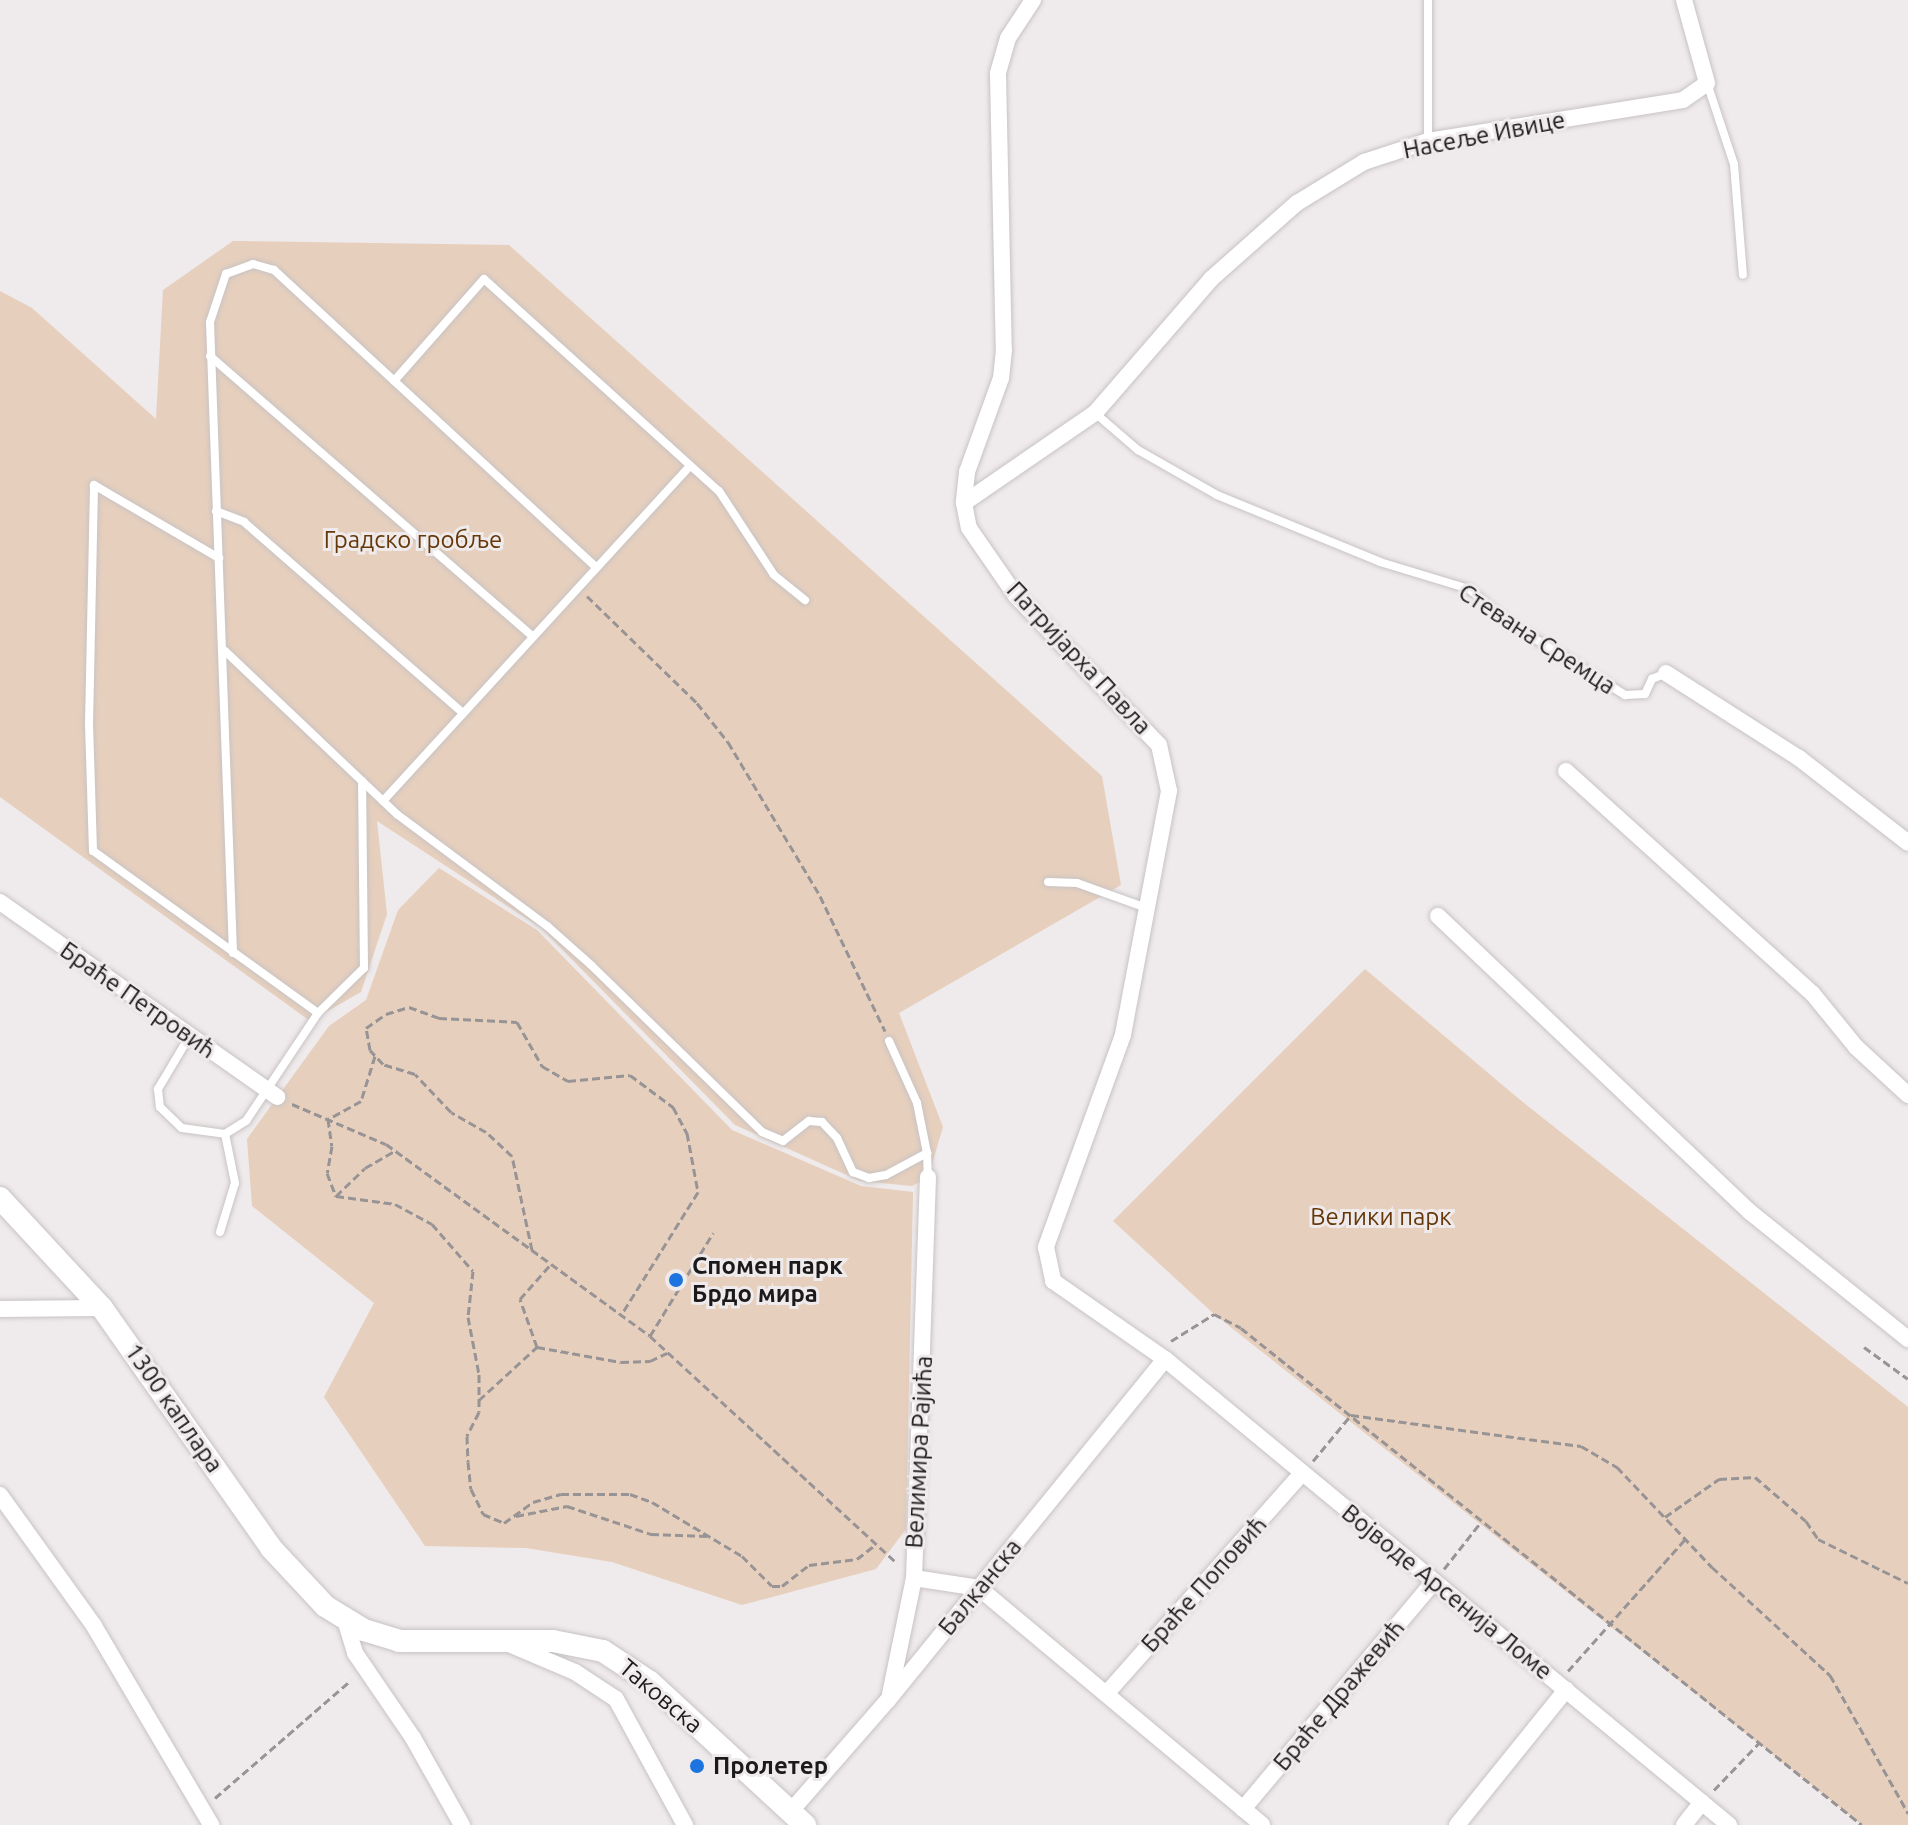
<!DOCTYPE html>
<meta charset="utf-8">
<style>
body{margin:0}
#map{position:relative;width:1908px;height:1825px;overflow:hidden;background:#efeaeb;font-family:Ubuntu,sans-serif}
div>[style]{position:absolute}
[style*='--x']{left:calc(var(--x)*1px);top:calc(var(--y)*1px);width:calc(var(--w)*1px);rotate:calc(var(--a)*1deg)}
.green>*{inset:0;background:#e6cfbd}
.path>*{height:3px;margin-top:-1.5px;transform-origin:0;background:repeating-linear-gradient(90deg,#989495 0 8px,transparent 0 12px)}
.roads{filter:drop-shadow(0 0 2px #c8c3c3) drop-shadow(0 0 2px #c8c3c3)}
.lane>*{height:8px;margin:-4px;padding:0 4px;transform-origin:4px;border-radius:4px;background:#fff}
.street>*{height:16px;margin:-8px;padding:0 8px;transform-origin:8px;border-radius:8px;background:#fff}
.secondary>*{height:22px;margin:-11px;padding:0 11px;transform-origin:11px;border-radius:11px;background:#fff}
.dots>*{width:22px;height:22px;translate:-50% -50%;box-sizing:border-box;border:4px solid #efeaeb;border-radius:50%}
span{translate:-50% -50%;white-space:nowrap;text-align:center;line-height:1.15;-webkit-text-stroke:6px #efeaeb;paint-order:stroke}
.street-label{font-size:24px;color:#1b1919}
.park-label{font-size:24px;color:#663809}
.poi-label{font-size:24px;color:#1b1919;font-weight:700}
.left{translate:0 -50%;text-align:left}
</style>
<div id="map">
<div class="green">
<div style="clip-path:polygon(233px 241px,509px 245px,1102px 776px,1121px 885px,899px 1013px,943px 1127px,928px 1177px,912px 1186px,860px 1181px,735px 1125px,541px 928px,377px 821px,387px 914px,361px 992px,310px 1021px,0 797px,0 291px,32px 308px,156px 419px,163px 290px)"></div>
<div style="clip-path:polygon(439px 868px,537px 930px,732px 1130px,861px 1186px,913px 1192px,906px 1529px,876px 1569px,742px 1605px,612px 1562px,526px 1548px,425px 1546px,324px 1397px,374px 1303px,252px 1206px,247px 1139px,329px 1026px,366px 1000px,398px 910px)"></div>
<div style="clip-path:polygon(1365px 969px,1519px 1099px,1908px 1407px,1908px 1825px,1862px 1825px,1214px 1314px,1113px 1221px)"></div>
</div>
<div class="path">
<div style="--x:587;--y:596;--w:153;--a:44.2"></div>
<div style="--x:697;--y:703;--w:50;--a:51.5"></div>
<div style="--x:728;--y:742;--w:179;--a:59.1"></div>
<div style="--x:820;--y:896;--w:150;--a:64.3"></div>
<div style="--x:375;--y:1056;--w:47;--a:107.3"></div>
<div style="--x:361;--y:1101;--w:38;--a:151"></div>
<div style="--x:328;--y:1119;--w:27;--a:82"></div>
<div style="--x:332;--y:1146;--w:27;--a:100"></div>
<div style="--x:327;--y:1173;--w:25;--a:69"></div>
<div style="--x:336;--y:1196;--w:60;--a:7.7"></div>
<div style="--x:395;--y:1204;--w:42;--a:28.4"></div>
<div style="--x:432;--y:1224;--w:62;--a:48.9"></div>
<div style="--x:473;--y:1271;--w:46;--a:96.2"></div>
<div style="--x:468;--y:1317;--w:58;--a:79.1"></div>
<div style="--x:479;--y:1374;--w:38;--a:90"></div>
<div style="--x:479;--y:1412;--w:27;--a:117"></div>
<div style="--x:467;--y:1436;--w:26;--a:88"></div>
<div style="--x:468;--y:1462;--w:27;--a:84"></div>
<div style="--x:471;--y:1489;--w:28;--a:64"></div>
<div style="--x:483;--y:1514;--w:23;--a:23"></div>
<div style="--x:504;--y:1523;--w:36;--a:-36"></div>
<div style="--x:533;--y:1502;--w:29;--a:-16"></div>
<div style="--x:561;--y:1494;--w:69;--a:0"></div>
<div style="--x:630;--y:1494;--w:23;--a:20"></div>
<div style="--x:652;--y:1502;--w:105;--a:31"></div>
<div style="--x:742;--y:1556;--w:42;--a:45"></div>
<div style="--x:772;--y:1586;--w:10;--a:0"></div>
<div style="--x:782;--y:1586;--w:34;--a:-38"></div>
<div style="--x:809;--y:1565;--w:48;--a:-7.1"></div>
<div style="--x:857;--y:1559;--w:24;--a:-38"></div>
<div style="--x:292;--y:1104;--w:102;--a:23.1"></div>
<div style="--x:386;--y:1144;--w:326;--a:36"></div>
<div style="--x:650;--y:1336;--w:335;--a:42.6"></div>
<div style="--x:336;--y:1196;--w:40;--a:-44"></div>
<div style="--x:365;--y:1168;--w:34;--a:-30"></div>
<div style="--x:532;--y:1250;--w:96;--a:-102"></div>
<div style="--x:512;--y:1156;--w:35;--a:-137"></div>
<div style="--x:486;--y:1132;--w:40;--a:-150.3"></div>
<div style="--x:451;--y:1112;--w:52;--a:-133.5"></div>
<div style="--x:415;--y:1074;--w:34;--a:-163"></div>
<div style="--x:383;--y:1064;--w:19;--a:-133"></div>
<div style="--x:370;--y:1050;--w:22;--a:-100"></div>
<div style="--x:366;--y:1028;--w:24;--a:-35"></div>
<div style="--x:386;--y:1014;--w:24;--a:-17"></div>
<div style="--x:409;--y:1007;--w:32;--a:20"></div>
<div style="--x:439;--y:1018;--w:78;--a:2.9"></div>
<div style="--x:517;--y:1022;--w:51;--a:60.4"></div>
<div style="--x:542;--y:1066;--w:30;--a:30"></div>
<div style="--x:568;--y:1081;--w:62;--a:-5.5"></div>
<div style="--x:630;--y:1075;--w:54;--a:36.7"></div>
<div style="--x:673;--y:1107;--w:30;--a:62"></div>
<div style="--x:687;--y:1133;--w:60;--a:79.4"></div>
<div style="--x:698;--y:1192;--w:145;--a:122"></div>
<div style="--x:650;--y:1336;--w:121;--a:-58.5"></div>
<div style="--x:1171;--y:1341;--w:51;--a:-32.1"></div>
<div style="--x:1214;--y:1314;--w:30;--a:27"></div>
<div style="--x:1241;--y:1328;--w:795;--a:38.67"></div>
<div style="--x:537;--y:1347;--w:51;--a:-109.5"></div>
<div style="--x:520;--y:1299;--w:47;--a:-48.5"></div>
<div style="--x:1864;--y:1347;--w:54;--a:36"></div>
<div style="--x:479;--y:1400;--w:79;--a:-42.4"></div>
<div style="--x:537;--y:1347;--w:85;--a:10.1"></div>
<div style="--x:621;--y:1362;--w:29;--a:-2"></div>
<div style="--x:650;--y:1361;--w:19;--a:-25"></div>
<div style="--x:1313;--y:1461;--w:60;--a:-50.4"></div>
<div style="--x:1351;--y:1415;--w:232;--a:7.7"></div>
<div style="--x:1581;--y:1446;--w:42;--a:30.3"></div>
<div style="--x:1617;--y:1467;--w:138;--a:46.5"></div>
<div style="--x:1712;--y:1567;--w:160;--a:42.5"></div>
<div style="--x:1830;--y:1675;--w:159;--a:60.5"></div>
<div style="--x:516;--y:1516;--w:52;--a:-11.1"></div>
<div style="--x:567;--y:1506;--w:89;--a:18.4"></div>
<div style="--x:651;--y:1534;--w:56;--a:2"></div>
<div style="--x:1665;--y:1517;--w:66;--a:-35.1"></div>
<div style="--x:1719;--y:1479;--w:36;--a:-3"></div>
<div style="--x:1755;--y:1477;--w:67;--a:40.8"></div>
<div style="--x:1806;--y:1521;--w:22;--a:56"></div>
<div style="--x:1818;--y:1539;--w:100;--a:26.1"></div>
<div style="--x:1444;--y:1569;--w:60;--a:-51.8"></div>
<div style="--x:1568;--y:1671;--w:176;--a:-48.4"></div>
<div style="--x:1714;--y:1790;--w:65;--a:-46.2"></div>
<div style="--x:215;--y:1798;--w:180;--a:-40.9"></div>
</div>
<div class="roads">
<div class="lane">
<div style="--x:1428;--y:0;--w:141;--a:90"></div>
<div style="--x:1707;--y:83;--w:85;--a:71.6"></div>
<div style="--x:1734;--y:164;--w:111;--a:85.4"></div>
<div style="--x:210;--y:356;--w:425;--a:41"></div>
<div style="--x:394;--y:381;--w:136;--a:-48.6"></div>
<div style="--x:484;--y:279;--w:316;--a:42.1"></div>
<div style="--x:719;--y:491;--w:100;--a:56.8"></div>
<div style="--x:774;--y:575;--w:40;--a:39"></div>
<div style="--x:1095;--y:413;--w:57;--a:40.7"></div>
<div style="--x:1138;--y:450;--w:91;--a:29.7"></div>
<div style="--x:1217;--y:495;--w:176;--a:22.3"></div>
<div style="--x:1380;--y:562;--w:93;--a:16.9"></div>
<div style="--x:1469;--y:589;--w:48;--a:40.7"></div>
<div style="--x:1505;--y:620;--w:142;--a:32"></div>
<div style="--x:1625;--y:695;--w:20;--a:-3"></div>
<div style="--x:1645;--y:694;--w:17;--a:-65"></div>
<div style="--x:1652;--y:679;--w:15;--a:-23"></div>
<div style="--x:216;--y:511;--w:30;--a:21"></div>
<div style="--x:244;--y:522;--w:289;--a:41.1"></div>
<div style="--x:225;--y:651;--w:238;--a:43.5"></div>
<div style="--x:398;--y:815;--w:186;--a:36.7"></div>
<div style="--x:547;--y:926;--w:59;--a:41.6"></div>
<div style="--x:591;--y:965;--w:239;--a:44.3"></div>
<div style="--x:762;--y:1132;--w:23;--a:23"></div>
<div style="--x:783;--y:1141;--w:33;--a:-38"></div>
<div style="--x:809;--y:1121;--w:13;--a:4"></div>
<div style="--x:822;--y:1122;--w:22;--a:47"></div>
<div style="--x:837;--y:1138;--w:38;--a:65"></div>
<div style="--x:853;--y:1172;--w:17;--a:21"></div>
<div style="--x:869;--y:1178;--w:17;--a:-10"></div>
<div style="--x:886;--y:1175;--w:47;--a:-28.2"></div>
<div style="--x:927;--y:1153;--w:24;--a:88"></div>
<div style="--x:383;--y:801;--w:453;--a:-47.5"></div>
<div style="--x:1048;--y:882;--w:29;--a:2"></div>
<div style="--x:1077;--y:883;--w:74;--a:19.7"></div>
<div style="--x:233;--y:953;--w:631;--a:-92.09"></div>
<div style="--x:210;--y:322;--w:51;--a:-71.6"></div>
<div style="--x:226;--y:274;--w:29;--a:-20"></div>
<div style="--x:253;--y:264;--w:22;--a:16"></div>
<div style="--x:274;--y:270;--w:435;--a:42.7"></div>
<div style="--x:318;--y:1013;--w:64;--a:-44.4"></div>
<div style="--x:364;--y:968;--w:187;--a:-90.6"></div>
<div style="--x:189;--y:1037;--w:61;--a:120.8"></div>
<div style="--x:158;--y:1089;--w:18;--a:84"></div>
<div style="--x:160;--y:1107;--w:30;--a:44"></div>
<div style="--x:182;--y:1128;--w:43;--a:7.9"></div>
<div style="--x:225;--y:1134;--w:25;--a:-32"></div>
<div style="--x:246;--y:1121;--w:130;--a:-56.3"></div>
<div style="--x:318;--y:1013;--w:277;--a:-144.2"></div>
<div style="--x:93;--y:851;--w:126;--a:-91.8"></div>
<div style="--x:89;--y:725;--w:240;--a:-88.8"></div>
<div style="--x:94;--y:485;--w:145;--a:30.3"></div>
<div style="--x:889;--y:1041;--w:68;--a:65.7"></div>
<div style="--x:917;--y:1103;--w:51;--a:78.7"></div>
<div style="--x:220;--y:1232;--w:51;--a:-73"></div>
<div style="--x:235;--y:1183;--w:50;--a:-101.5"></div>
</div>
<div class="street">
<div style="--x:1033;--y:0;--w:45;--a:123.3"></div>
<div style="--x:1008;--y:38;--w:37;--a:106"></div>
<div style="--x:998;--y:74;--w:276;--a:88.8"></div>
<div style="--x:1004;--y:350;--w:28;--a:96"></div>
<div style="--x:1001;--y:378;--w:100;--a:109.9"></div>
<div style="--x:967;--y:472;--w:31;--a:96"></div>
<div style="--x:964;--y:503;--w:25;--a:79"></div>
<div style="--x:969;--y:528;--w:83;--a:55.3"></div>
<div style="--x:1016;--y:596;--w:207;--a:46.2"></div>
<div style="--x:1159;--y:745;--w:47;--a:77.7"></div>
<div style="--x:1169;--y:791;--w:248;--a:100.7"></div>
<div style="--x:1123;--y:1035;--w:226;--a:110"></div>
<div style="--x:1046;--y:1247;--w:35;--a:78"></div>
<div style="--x:1053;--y:1281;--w:136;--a:34.9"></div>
<div style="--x:1165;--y:1359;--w:732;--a:39.56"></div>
<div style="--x:964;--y:503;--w:159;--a:-34.5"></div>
<div style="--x:1095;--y:413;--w:177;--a:-49.1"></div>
<div style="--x:1211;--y:279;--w:115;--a:-41.5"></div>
<div style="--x:1297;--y:203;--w:79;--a:-31.5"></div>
<div style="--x:1364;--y:162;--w:67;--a:-18.2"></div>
<div style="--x:1428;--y:141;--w:258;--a:-9.1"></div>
<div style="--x:1683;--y:100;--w:29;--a:-35"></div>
<div style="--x:1707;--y:83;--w:86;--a:-105.5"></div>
<div style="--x:1666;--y:673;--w:158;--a:32.6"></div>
<div style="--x:1799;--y:758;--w:138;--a:37.9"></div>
<div style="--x:1566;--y:771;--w:331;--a:42.1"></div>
<div style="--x:1812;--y:993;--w:70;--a:50.8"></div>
<div style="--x:1856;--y:1047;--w:71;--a:42.7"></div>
<div style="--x:0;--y:902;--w:339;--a:35.1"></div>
<div style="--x:1438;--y:916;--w:430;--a:43.5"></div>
<div style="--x:1750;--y:1212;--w:203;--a:38.8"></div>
<div style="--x:0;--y:1309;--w:102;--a:-0.6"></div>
<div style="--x:0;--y:1495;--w:161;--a:54.3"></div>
<div style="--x:94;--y:1626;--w:231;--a:59.5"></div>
<div style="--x:914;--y:1578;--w:66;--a:8.7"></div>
<div style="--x:979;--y:1588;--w:369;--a:39.9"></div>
<div style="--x:345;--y:1620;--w:34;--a:73"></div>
<div style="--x:355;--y:1653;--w:103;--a:55.7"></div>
<div style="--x:413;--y:1738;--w:100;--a:60.6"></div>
<div style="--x:511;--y:1645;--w:69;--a:22.9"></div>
<div style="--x:575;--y:1672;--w:49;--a:33.4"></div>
<div style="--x:616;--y:1699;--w:144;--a:61.3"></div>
<div style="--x:890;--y:1694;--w:118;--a:-78.3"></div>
<div style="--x:914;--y:1578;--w:401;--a:-88"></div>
<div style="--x:1106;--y:1694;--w:295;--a:-48.4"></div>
<div style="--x:1243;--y:1809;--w:297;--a:-50"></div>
<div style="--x:791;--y:1811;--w:147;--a:-48.9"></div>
<div style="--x:888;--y:1700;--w:439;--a:-50.9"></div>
<div style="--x:1457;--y:1825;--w:174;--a:-51.1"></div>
<div style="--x:1684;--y:1825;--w:29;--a:-52"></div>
</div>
<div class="secondary">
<div style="--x:0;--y:1198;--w:150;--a:47.2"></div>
<div style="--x:102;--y:1308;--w:294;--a:54.8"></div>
<div style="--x:271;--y:1548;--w:79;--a:47"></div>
<div style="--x:325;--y:1606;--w:46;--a:31.6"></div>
<div style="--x:364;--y:1630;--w:37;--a:17"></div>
<div style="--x:399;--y:1641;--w:154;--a:0"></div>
<div style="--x:553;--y:1641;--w:51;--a:11.3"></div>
<div style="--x:603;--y:1651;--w:56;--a:33.4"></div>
<div style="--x:650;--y:1682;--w:211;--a:42.7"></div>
</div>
</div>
<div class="dots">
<div style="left:676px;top:1280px;background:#1e74de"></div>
<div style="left:697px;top:1766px;background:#1e74de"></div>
</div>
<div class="street-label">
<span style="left:1484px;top:135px;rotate:-11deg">Насеље Ивице</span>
<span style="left:1537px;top:639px;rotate:33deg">Стевана Сремца</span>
<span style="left:1079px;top:658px;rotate:47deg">Патријарха Павла</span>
<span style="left:138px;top:1000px;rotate:35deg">Браће Петровић</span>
<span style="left:174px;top:1408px;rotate:55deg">1300 каплара</span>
<span style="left:919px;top:1452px;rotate:-87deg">Велимира Рајића</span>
<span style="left:1204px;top:1584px;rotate:-48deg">Браће Поповић</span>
<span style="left:980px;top:1587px;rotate:-51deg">Балканска</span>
<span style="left:1447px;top:1592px;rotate:39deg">Војводе Арсенија Ломе</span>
<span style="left:1339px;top:1695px;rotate:-50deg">Браће Дражевић</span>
<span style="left:661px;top:1696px;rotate:40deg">Таковска</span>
</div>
<div class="park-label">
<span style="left:413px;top:540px">Градско гробље</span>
<span style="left:1381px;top:1217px">Велики парк</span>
</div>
<div class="poi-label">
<span class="left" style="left:692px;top:1280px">Спомен парк<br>Брдо мира</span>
<span class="left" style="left:713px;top:1766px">Пролетер</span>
</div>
</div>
